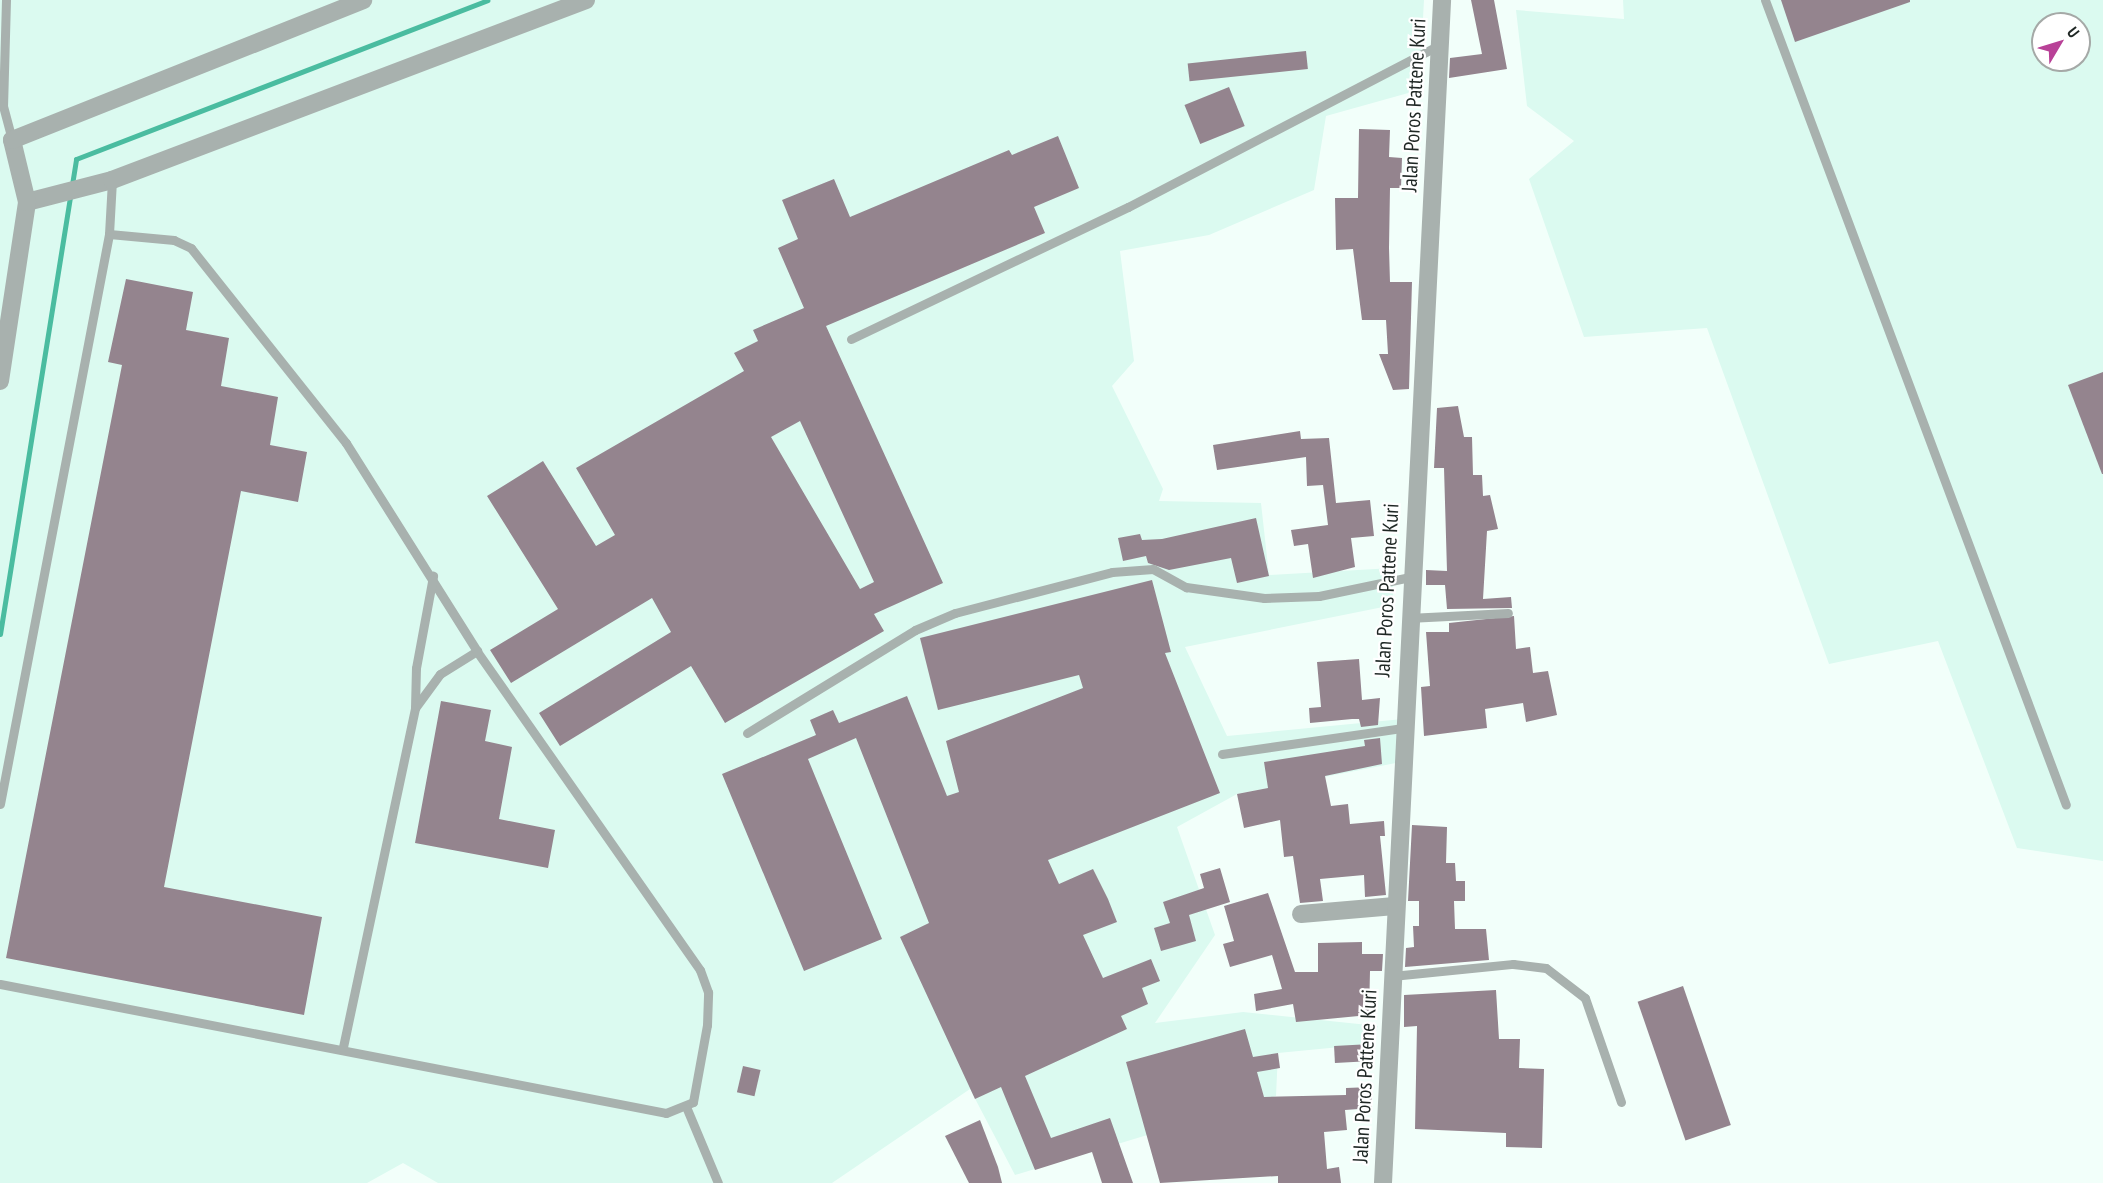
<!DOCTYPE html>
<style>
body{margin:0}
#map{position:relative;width:2103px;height:1183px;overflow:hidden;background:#f2fffa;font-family:"PT Sans Narrow",sans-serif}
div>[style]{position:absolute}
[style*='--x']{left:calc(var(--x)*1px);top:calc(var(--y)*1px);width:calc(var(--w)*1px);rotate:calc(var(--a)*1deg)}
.built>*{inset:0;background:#dbfaf0}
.stream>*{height:5px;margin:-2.5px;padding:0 2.5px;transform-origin:2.5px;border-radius:2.5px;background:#4abca0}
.building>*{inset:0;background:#94848e;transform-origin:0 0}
.service>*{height:9px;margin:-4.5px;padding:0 4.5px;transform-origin:4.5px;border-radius:4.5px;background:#a8b1ae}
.minor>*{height:18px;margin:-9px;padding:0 9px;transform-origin:9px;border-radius:9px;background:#a8b1ae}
.tertiary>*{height:18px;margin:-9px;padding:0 9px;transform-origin:9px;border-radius:9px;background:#a8b1ae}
span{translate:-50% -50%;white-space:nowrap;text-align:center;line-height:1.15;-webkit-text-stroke:4.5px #fff;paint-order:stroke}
.street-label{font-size:21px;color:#1f2724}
.north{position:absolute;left:2031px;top:12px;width:60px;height:60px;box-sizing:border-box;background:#fff;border:2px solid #a5a9a7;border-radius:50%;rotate:52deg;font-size:16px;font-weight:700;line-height:24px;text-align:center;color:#1f2724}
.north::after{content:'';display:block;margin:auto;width:21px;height:27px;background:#b84197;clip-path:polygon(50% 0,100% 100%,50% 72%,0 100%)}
</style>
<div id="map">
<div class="built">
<div style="clip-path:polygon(0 0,1424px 0,1419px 90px,1326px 116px,1314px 190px,1209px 235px,1120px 251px,1134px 361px,1112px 386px,1163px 489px,1159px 501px,1261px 503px,1269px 575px,1393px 568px,1393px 605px,1185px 647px,1227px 736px,1403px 719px,1401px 762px,1237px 794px,1177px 827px,1215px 935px,1155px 1023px,1243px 1012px,1378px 1026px,1371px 1044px,1278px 1053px,1276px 1096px,1015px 1175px,970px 1089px,832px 1183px,438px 1183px,403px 1163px,367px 1183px,0 1183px)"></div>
<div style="clip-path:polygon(evenodd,1623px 0,2103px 0,2103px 861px,2017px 848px,1938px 641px,1829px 664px,1707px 328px,1584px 337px,1529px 179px,1574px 141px,1527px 106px,1516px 10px,1624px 19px,1623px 0,2043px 24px,2079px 24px,2079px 60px,2043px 60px,2043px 24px)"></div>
</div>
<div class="stream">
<div style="--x:0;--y:634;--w:481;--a:-80.9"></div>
<div style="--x:76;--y:159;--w:441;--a:-21.1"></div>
</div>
<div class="building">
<div style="clip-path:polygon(1471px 0,1494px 0,1507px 69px,1449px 78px,1450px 58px,1482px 54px)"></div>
<div style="clip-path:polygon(1781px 0,1910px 0,1910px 2px,1795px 42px)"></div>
<div style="left:1306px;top:51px;width:18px;height:119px;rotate:84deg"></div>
<div style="left:1229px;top:87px;width:42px;height:48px;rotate:68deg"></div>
<div style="clip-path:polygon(1359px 129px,1390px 130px,1389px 157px,1402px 158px,1401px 188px,1390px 188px,1389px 248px,1390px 282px,1412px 282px,1409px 389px,1393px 390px,1379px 354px,1388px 354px,1386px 320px,1362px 320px,1353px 249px,1336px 250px,1335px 198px,1358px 198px)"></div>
<div style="clip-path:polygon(evenodd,1058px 136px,1079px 188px,1034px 207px,1045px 233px,826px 326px,943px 583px,874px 614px,884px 631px,725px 723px,691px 666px,560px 746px,539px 713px,671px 632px,652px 598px,511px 683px,490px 650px,558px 609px,487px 496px,543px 461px,596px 546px,615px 535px,576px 468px,744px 371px,734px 353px,758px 341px,753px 330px,804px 308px,778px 248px,798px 239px,782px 200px,834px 179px,850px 217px,1009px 150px,1012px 155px,1058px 136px,800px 421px,874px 582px,860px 589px,771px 437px,800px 421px)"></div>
<div style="clip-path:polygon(126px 279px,193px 292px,186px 330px,229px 338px,221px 386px,278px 397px,270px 445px,307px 452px,298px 502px,241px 491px,164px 887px,322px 917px,304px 1015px,6px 958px,122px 365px,108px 362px)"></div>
<div style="clip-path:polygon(2103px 372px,2103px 474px,2102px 474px,2068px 385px)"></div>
<div style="clip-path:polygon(1458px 406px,1464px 437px,1472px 437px,1473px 475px,1482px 475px,1483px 496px,1490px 495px,1498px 529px,1487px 531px,1483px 599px,1511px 597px,1512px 608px,1447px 609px,1445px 585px,1426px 585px,1426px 570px,1447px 571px,1444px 468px,1434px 468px,1437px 408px)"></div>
<div style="clip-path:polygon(1300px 431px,1301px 439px,1329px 438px,1336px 503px,1370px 500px,1374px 536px,1351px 538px,1355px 567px,1313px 578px,1308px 544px,1294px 546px,1291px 530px,1328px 525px,1323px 485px,1307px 486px,1306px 457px,1217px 470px,1213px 445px)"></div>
<div style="clip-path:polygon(1256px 518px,1269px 576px,1237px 583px,1231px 558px,1169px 570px,1148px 563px,1146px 556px,1123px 561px,1118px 538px,1140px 534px,1142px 540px,1162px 539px)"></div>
<div style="clip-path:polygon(1152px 580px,1171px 652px,1165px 653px,1220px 793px,1048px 860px,1059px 884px,1093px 869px,1108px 899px,1117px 922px,1083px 935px,1103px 978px,1151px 959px,1160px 981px,1142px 988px,1148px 1004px,1121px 1016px,1127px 1029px,1025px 1076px,1051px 1138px,1110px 1118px,1133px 1183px,1102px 1183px,1092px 1152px,1035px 1170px,1001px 1087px,975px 1099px,900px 937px,929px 923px,856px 738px,808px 759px,882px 939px,804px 971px,722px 774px,816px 735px,810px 720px,833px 710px,839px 723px,907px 696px,947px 796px,959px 792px,946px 741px,1083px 688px,1079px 675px,938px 710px,920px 638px)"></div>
<div style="clip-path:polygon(1514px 616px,1516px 649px,1530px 647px,1533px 673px,1548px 671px,1557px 715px,1526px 722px,1523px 703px,1485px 709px,1487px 728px,1424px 736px,1421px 687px,1430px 686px,1426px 632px,1449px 632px,1449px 623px)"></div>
<div style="clip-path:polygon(1359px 659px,1362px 700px,1380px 698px,1378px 725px,1361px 727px,1359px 719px,1352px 719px,1310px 723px,1309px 708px,1321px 707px,1317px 662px)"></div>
<div style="clip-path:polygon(441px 701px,491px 710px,485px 741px,512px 747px,499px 819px,555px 830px,548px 868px,415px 843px)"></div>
<div style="clip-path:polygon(1380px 738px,1382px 764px,1325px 776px,1331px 806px,1348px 804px,1350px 824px,1384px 821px,1385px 836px,1380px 836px,1386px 895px,1365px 897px,1364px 875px,1320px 879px,1323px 901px,1300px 903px,1293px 856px,1284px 857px,1280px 820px,1244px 828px,1237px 794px,1268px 788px,1264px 762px,1365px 746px,1364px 740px)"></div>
<div style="clip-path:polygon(1412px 825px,1447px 827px,1446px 863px,1455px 863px,1456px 881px,1465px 881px,1465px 901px,1454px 901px,1455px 929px,1486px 929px,1489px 960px,1405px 967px,1406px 948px,1414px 947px,1413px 926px,1419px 926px,1419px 901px,1408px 901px)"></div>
<div style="clip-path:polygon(1220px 868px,1230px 902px,1189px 915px,1196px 941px,1161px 951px,1154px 928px,1170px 923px,1163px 902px,1204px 888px,1200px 874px)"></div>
<div style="clip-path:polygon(1268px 893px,1295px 972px,1318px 972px,1318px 943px,1362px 942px,1362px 954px,1383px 954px,1382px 971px,1370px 971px,1369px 1015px,1296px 1022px,1293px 1004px,1256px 1011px,1254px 994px,1282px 989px,1272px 955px,1230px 967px,1223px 944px,1234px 941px,1224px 906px)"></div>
<div style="left:1683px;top:986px;width:147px;height:48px;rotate:71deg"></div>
<div style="clip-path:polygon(1496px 990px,1499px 1039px,1520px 1039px,1519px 1068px,1544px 1069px,1542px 1148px,1506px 1147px,1506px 1133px,1415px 1129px,1417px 1026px,1404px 1027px,1404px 995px)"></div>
<div style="clip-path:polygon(1245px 1029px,1253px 1057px,1278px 1053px,1280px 1068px,1257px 1072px,1264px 1097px,1346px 1095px,1346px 1088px,1371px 1087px,1372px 1108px,1345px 1110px,1347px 1130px,1324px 1132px,1327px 1169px,1339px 1167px,1341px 1183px,1278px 1183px,1278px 1176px,1160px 1183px,1126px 1062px)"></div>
<div style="left:1371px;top:1044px;width:17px;height:37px;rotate:87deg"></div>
<div style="left:743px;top:1066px;width:18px;height:27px;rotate:13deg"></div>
<div style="clip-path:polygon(980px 1120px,998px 1167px,1002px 1183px,969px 1183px,945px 1136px)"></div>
</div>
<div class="service">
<div style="--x:6;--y:0;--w:106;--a:91.6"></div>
<div style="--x:3;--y:106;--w:35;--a:75"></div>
<div style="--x:1765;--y:0;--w:859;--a:69.5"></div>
<div style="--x:851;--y:339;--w:307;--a:-25.5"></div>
<div style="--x:1128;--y:207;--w:351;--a:-27.5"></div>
<div style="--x:1408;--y:618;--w:100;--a:-2.9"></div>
<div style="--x:415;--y:708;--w:42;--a:-53.7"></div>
<div style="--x:440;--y:674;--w:44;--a:-31.9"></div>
<div style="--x:747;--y:733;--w:197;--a:-31.5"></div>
<div style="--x:915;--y:630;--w:43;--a:-23"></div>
<div style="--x:955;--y:613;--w:162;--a:-14.6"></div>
<div style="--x:1112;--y:572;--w:41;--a:-4.2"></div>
<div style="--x:1153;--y:569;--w:38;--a:29"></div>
<div style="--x:1186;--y:587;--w:79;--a:8"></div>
<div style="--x:1264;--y:598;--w:55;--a:-2.1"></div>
<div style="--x:1319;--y:596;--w:93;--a:-11.8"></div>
<div style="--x:1222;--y:754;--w:183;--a:-8.2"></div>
<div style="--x:0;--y:804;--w:580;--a:-79.17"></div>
<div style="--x:109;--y:234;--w:54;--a:-86.8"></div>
<div style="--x:1392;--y:976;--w:122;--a:-5.7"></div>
<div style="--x:1513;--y:964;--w:33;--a:7"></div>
<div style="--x:1546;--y:968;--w:49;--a:37.6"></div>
<div style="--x:1585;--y:998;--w:110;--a:70.9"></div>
<div style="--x:0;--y:984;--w:678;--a:10.96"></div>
<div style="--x:666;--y:1113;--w:29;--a:-22"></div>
<div style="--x:693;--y:1102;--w:78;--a:-79.7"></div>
<div style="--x:707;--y:1025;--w:33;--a:-88"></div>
<div style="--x:708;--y:992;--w:23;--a:-110"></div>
<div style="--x:700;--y:970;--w:389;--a:-125"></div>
<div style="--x:477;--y:651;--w:246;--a:-122.2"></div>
<div style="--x:346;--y:443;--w:249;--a:-128.5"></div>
<div style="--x:191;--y:248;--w:19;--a:-155"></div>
<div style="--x:174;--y:240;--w:65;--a:-174.7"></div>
<div style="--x:343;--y:1047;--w:347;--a:-78"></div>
<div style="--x:415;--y:708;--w:40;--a:-88.6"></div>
<div style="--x:416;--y:668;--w:94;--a:-79.5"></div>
<div style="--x:687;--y:1109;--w:80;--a:67.3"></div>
</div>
<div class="minor">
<div style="--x:27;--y:202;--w:88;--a:-14.5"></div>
<div style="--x:112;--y:180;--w:507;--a:-20.79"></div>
<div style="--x:0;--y:381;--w:181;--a:-81.4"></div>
<div style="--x:27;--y:202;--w:64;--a:-103.6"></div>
<div style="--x:12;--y:140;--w:378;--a:-21.7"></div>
<div style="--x:1301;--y:914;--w:94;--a:-4.9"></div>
</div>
<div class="tertiary">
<div style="--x:1383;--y:1183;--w:1184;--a:-87.14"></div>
</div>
<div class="street-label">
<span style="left:1414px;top:105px;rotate:-87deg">Jalan Poros Pattene Kuri</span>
<span style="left:1387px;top:590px;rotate:-87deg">Jalan Poros Pattene Kuri</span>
<span style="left:1365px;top:1076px;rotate:-87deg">Jalan Poros Pattene Kuri</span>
</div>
<div class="north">U</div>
</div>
